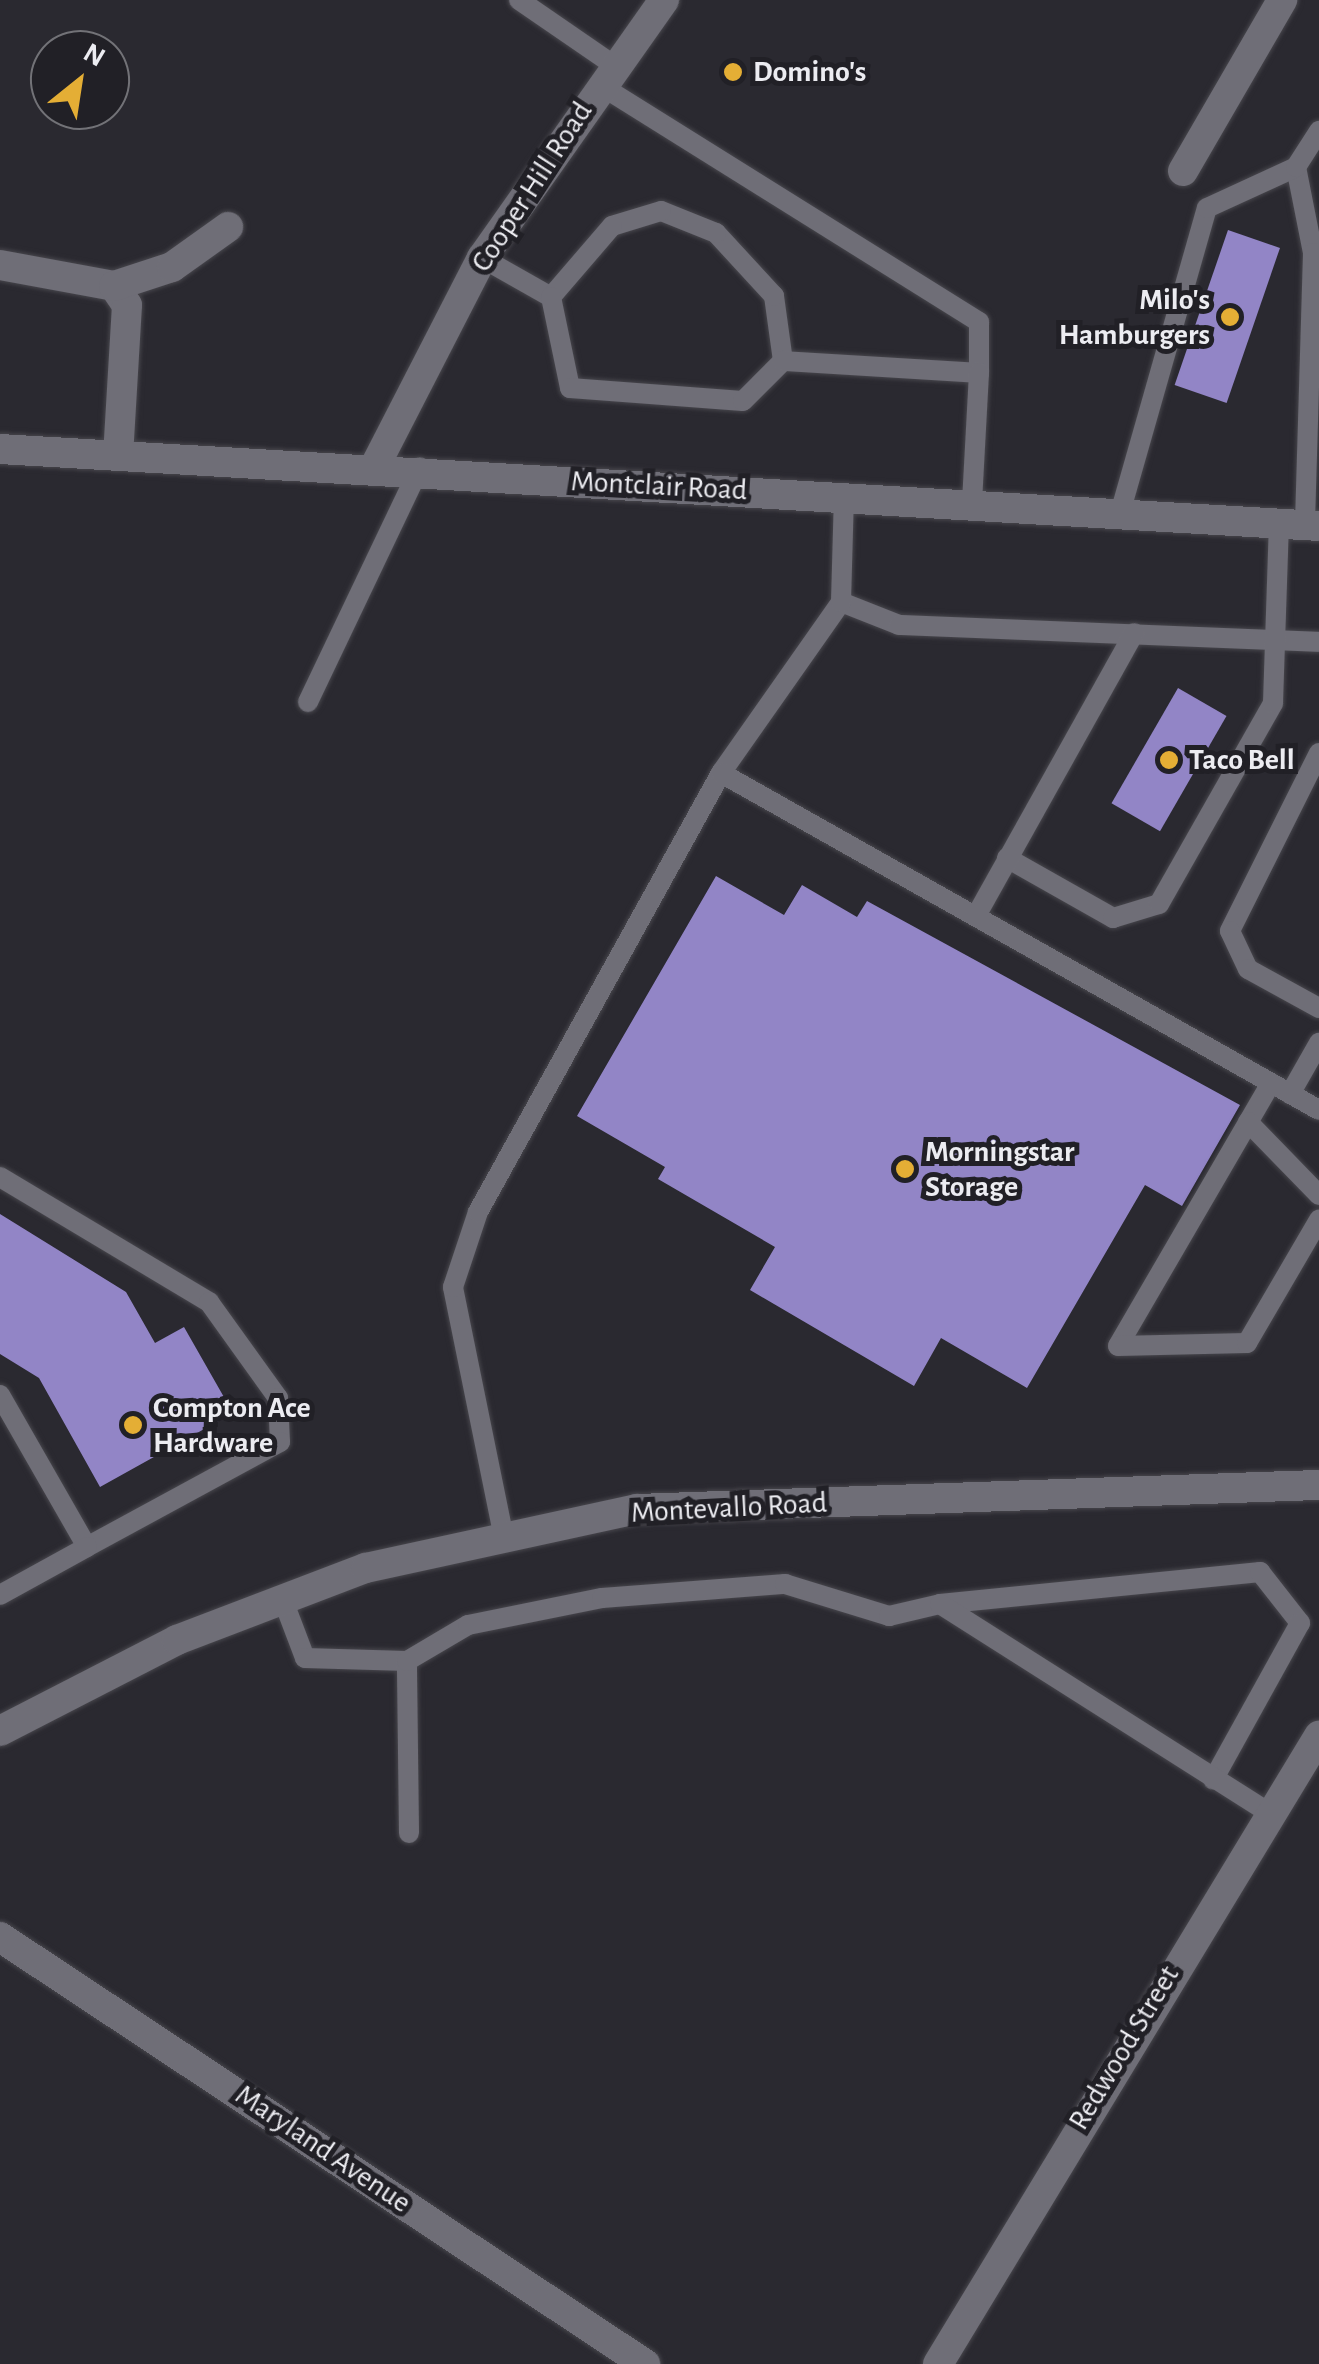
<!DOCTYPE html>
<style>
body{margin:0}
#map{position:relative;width:1319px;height:2364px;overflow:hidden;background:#2a2930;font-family:"Alegreya Sans",sans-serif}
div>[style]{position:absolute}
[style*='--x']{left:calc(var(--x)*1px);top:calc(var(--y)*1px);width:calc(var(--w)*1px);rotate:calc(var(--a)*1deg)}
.building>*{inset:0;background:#9285c6;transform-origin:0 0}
.roads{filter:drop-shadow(0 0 2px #47464c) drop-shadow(0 0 2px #47464c)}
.lane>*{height:20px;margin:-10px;padding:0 10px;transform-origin:10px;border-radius:10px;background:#6f6e77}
.street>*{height:30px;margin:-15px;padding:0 15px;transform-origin:15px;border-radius:15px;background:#6f6e77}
.secondary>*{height:30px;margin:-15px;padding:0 15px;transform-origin:15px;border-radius:15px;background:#6f6e77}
.dots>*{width:28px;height:28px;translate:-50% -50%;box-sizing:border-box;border:5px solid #212026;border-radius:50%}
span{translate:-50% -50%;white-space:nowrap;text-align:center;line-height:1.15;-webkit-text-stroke:10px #212026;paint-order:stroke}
.poi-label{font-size:30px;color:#ececf1;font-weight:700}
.left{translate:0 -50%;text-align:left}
.right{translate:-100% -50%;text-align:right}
.street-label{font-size:30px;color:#ececf1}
.north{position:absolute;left:30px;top:30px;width:100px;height:100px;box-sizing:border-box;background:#212026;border:2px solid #727277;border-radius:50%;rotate:30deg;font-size:28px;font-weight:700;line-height:40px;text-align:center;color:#ececf1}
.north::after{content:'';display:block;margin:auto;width:35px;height:45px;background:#e4ae35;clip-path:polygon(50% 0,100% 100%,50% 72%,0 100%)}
</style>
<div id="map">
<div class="building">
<div style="left:1228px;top:230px;width:55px;height:164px;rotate:19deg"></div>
<div style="left:1178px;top:688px;width:56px;height:133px;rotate:30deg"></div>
<div style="clip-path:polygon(716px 876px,784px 915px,802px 885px,857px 917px,867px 901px,1240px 1105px,1182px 1206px,1145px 1185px,1027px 1388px,941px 1338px,914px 1386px,750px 1290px,775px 1247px,658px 1179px,665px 1167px,577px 1116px)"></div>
<div style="clip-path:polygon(0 1214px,126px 1292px,155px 1343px,184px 1327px,233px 1413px,100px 1487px,39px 1378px,0 1354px)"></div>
</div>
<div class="roads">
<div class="lane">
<div style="--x:519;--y:0;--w:116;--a:34.5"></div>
<div style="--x:600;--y:85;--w:447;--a:32"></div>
<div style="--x:979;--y:322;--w:51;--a:90"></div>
<div style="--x:1296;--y:167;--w:88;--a:78.8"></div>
<div style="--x:1313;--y:253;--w:272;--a:91.7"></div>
<div style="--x:482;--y:258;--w:79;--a:29.5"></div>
<div style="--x:783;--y:361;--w:66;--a:-97.9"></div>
<div style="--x:774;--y:296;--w:86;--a:-132.6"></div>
<div style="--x:716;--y:233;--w:59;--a:-158.2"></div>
<div style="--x:661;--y:211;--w:51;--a:163"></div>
<div style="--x:612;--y:226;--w:94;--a:130.7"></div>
<div style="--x:551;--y:297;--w:93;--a:78.2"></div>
<div style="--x:570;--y:388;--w:173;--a:4.3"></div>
<div style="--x:743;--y:401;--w:57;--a:-45"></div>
<div style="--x:783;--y:361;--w:196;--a:3.5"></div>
<div style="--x:979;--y:373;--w:131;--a:93.1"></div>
<div style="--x:1120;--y:513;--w:317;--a:-74.1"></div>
<div style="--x:1207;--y:208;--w:98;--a:-24.7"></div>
<div style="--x:1296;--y:167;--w:43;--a:-57.4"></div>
<div style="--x:841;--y:602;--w:62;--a:21.6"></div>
<div style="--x:899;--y:625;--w:420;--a:2.3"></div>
<div style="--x:308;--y:702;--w:260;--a:-64.5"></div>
<div style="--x:1319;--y:753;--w:199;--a:116.6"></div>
<div style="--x:1230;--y:931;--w:42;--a:64.7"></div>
<div style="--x:1248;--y:969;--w:81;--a:28.8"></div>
<div style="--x:721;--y:773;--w:209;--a:-54.9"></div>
<div style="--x:841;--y:602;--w:105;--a:-88.4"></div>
<div style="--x:1007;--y:858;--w:122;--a:29.5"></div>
<div style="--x:1113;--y:918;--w:48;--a:-16.9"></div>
<div style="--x:1159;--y:904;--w:231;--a:-60.4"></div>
<div style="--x:1273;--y:703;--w:180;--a:-88.1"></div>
<div style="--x:976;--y:916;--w:324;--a:-60.8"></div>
<div style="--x:1271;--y:1083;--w:304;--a:120.2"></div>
<div style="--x:1118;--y:1346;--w:129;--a:-1.3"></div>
<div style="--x:1247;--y:1343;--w:143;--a:-59.7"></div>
<div style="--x:1290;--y:1094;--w:59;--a:-60.4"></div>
<div style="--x:1248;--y:1122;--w:102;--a:45.8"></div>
<div style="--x:0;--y:1177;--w:244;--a:30.9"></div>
<div style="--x:209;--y:1302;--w:118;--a:54.3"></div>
<div style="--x:278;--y:1398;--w:44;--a:87.4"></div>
<div style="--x:280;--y:1442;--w:220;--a:151.5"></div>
<div style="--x:0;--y:1395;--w:175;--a:60.2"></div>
<div style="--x:87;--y:1547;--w:99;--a:151.1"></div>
<div style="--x:504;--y:1538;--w:256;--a:-101.5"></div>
<div style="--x:453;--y:1287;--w:79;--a:-71.6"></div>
<div style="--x:478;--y:1212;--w:502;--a:-61.03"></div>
<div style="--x:721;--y:773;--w:686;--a:29.4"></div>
<div style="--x:283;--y:1600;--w:62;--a:69.2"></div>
<div style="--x:305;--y:1658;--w:102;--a:1.7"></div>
<div style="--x:940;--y:1604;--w:322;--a:-5.7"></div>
<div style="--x:1260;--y:1572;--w:65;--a:51.9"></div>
<div style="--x:1300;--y:1623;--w:179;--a:119"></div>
<div style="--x:409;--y:1833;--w:172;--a:-90.7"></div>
<div style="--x:407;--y:1661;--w:71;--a:-30.5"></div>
<div style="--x:468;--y:1625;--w:137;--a:-11.4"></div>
<div style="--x:602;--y:1598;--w:184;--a:-4.4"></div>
<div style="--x:785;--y:1584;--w:109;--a:17.1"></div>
<div style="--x:889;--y:1616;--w:52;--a:-13.2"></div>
<div style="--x:940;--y:1604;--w:392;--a:32.4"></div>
</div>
<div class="street">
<div style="--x:1183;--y:171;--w:198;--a:-59.9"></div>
<div style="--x:0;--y:265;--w:116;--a:10.4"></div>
<div style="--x:114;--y:286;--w:23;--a:56"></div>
<div style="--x:127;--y:305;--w:150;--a:93.4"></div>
<div style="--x:114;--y:286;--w:61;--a:-18.1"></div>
<div style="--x:172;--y:267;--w:69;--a:-35.5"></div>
<div style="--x:375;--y:466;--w:234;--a:-62.8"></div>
<div style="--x:482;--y:258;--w:316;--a:-54.8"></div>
<div style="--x:0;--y:1937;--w:774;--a:33.51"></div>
<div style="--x:938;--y:2364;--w:735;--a:-58.76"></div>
</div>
<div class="secondary">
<div style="--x:0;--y:449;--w:1321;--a:3.34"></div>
<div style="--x:0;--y:1731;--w:199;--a:-27.2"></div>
<div style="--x:177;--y:1640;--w:202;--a:-20.9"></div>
<div style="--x:366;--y:1568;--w:277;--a:-12.3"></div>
<div style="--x:637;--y:1509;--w:682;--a:-2.02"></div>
</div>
</div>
<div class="dots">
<div style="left:733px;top:72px;background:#e4ae35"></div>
<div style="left:1230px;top:317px;background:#e4ae35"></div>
<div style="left:1169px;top:760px;background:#e4ae35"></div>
<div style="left:905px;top:1169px;background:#e4ae35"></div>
<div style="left:133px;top:1425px;background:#e4ae35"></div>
</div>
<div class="poi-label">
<span class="left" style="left:753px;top:72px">Domino's</span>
<span class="right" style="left:1210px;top:317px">Milo's<br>Hamburgers</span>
<span class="left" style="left:1189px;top:760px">Taco Bell</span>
<span class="left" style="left:925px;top:1169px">Morningstar<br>Storage</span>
<span class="left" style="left:153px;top:1425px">Compton Ace<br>Hardware</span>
</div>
<div class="street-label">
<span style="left:532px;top:187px;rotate:-57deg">Cooper Hill Road</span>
<span style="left:659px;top:486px;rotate:3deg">Montclair Road</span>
<span style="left:729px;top:1508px;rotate:-3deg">Montevallo Road</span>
<span style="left:1124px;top:2048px;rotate:-59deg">Redwood Street</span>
<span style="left:323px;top:2149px;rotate:34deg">Maryland Avenue</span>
</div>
<div class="north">N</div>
</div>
